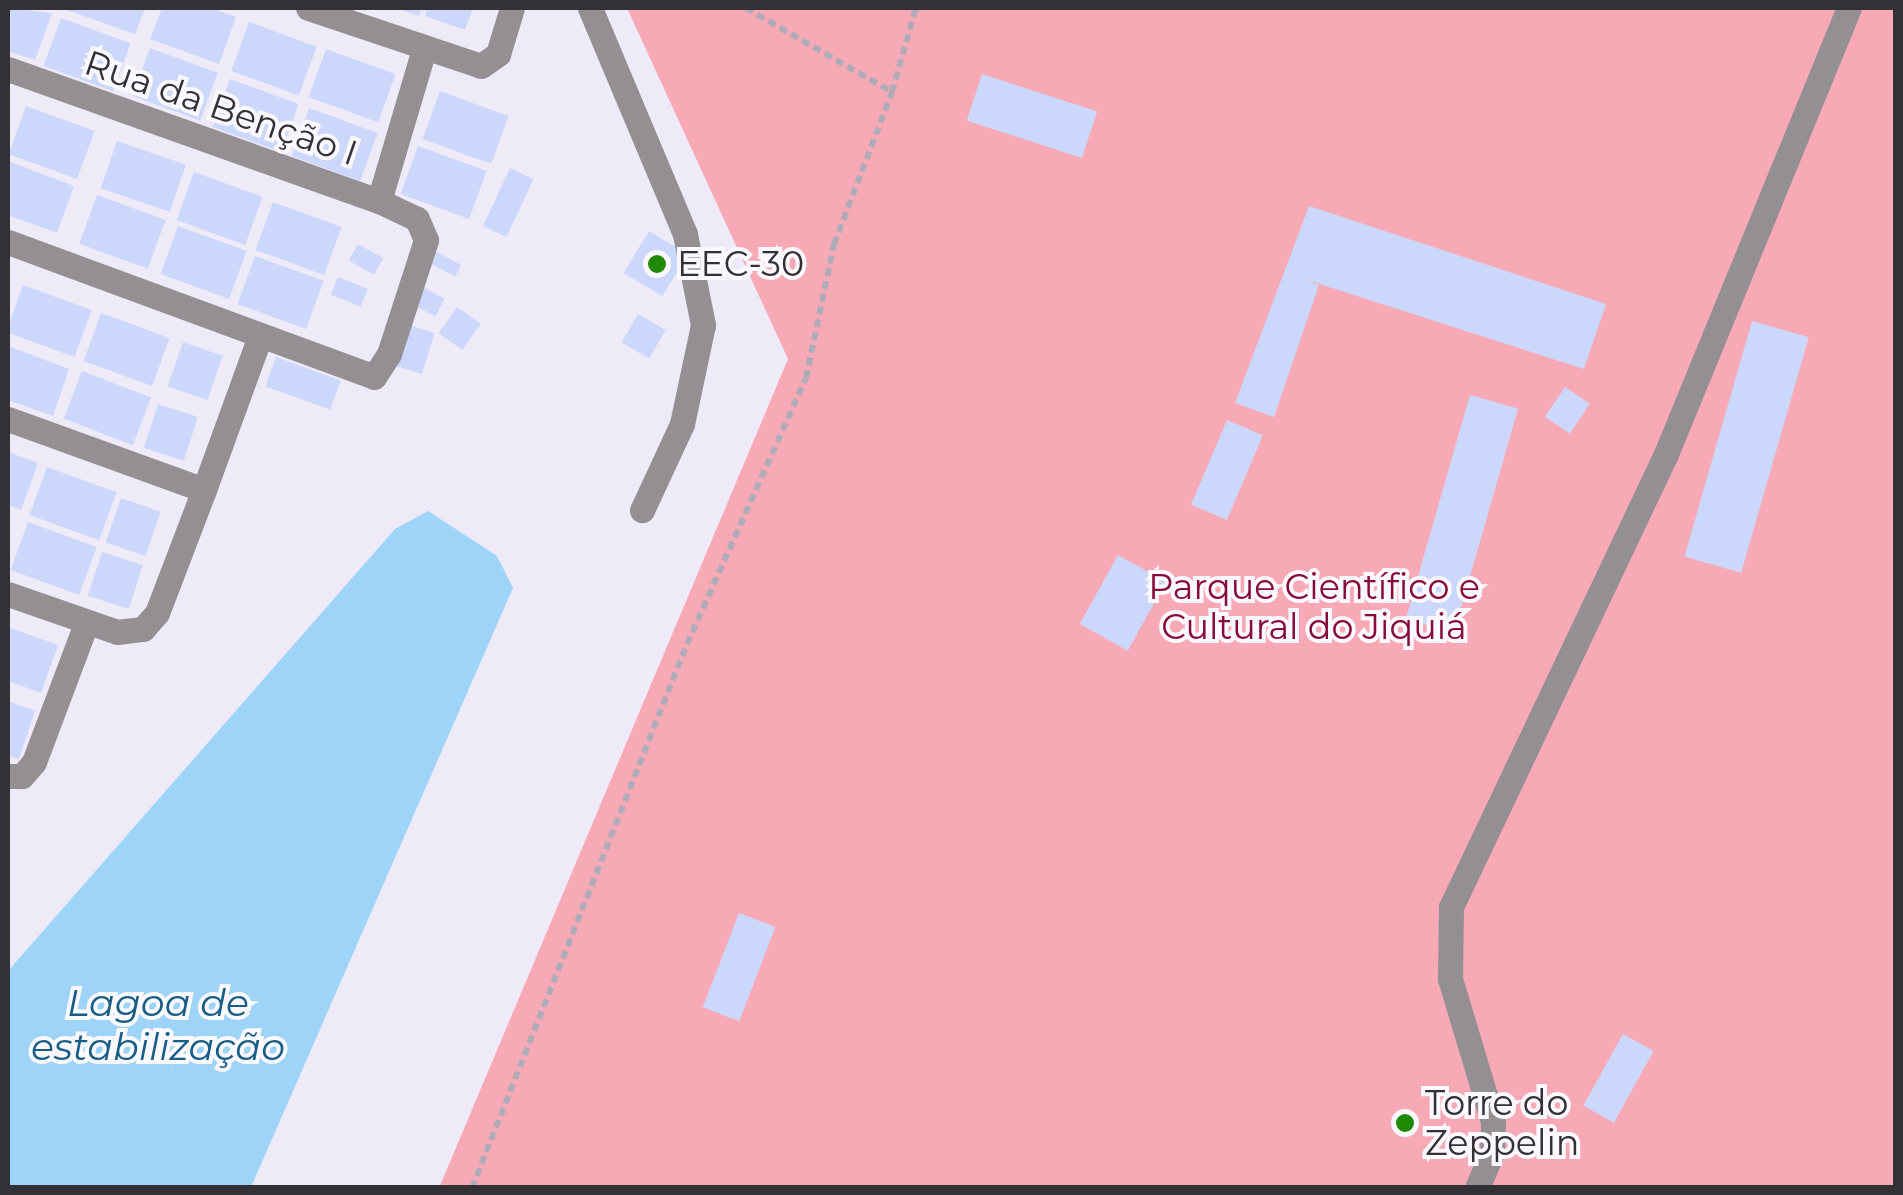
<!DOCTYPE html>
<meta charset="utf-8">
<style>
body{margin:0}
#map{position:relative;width:1903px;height:1195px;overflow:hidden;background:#efeaf7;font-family:Montserrat,sans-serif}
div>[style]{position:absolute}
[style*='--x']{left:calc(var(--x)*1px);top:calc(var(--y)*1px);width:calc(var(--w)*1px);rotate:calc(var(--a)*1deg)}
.green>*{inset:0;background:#f7a9b6}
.water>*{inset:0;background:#9ed4f8}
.building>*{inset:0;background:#ccd8fb;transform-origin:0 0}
.path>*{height:6px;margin-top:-3px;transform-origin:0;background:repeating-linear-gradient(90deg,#b0acb7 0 8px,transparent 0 13px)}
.minor>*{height:25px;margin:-12.5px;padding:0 12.5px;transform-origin:12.5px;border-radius:12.5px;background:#948f93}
.dots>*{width:28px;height:28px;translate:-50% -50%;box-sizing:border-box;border:5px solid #fbf9fe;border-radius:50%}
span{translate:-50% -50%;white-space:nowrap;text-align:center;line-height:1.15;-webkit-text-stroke:8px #fbf9fe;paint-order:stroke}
.street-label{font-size:35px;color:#333136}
.poi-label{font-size:35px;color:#333136}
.left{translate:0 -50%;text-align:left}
.park-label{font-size:35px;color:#870a38}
.water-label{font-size:38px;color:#165e86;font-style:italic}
.frame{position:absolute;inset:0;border:10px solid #333136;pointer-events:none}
</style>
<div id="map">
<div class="green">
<div style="clip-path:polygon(627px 8px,1895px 8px,1895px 1187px,439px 1188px,788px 359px)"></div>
</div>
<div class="water">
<div style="clip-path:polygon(428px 511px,497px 556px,513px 588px,251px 1187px,8px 1187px,8px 971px,395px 529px)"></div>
</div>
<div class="building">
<div style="clip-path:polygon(8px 8px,52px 13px,35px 60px,8px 51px)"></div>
<div style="clip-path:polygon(61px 8px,145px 8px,135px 34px)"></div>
<div style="clip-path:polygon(162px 8px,212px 8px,236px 17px,219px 64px,150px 39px)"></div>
<div style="clip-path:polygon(396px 8px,422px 8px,419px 16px)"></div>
<div style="clip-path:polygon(428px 8px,473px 8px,465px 30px,425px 16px)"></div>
<div style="left:61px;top:18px;width:74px;height:51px;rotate:20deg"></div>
<div style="left:249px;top:22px;width:72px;height:52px;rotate:20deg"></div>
<div style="left:150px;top:48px;width:72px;height:51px;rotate:20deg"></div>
<div style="left:326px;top:49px;width:74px;height:51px;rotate:20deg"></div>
<div style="left:982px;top:74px;width:121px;height:49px;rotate:18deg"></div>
<div style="left:230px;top:79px;width:73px;height:51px;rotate:20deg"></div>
<div style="left:440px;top:91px;width:73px;height:51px;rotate:20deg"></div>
<div style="left:26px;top:106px;width:73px;height:51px;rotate:20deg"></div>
<div style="left:309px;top:108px;width:73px;height:51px;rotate:20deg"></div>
<div style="left:117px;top:141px;width:73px;height:50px;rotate:19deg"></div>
<div style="left:418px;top:146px;width:73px;height:51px;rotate:20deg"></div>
<div style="clip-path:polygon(8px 161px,74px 186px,57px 233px,8px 215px)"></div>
<div style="left:510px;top:168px;width:26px;height:64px;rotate:25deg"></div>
<div style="left:194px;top:172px;width:73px;height:51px;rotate:20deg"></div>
<div style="left:97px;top:195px;width:73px;height:52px;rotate:20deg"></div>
<div style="left:273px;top:202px;width:73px;height:51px;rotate:20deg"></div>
<div style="clip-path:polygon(1309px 206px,1606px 304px,1584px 369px,1304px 279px,1319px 285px,1274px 417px,1235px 403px)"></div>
<div style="left:178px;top:226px;width:73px;height:51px;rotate:20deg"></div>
<div style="left:649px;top:231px;width:45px;height:49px;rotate:31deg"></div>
<div style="left:358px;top:244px;width:29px;height:19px;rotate:29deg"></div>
<div style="left:433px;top:250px;width:32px;height:13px;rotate:28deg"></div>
<div style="left:255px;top:256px;width:73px;height:51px;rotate:20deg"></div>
<div style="left:338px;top:277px;width:32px;height:19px;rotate:22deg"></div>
<div style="left:23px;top:285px;width:73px;height:50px;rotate:20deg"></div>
<div style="left:418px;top:285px;width:30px;height:20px;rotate:27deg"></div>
<div style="left:457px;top:307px;width:29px;height:32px;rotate:35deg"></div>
<div style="left:101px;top:313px;width:73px;height:51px;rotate:20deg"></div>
<div style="left:638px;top:314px;width:32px;height:33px;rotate:30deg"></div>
<div style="left:1752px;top:321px;width:59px;height:245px;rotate:16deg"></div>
<div style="left:402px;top:323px;width:34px;height:43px;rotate:17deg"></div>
<div style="left:183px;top:342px;width:42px;height:47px;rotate:19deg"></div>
<div style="clip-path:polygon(8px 346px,69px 369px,53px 416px,8px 400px)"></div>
<div style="left:276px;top:357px;width:69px;height:31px;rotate:20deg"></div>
<div style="left:82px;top:371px;width:74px;height:51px;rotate:21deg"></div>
<div style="left:1565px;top:387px;width:30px;height:36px;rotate:34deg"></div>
<div style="left:1470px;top:395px;width:50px;height:233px;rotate:16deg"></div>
<div style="left:158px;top:404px;width:42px;height:46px;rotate:18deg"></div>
<div style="left:1227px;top:420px;width:39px;height:92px;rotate:23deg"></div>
<div style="clip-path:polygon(8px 452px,38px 463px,21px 510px,8px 505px)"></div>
<div style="left:47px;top:467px;width:74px;height:51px;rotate:20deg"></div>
<div style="left:121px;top:498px;width:42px;height:47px;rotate:19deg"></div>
<div style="left:28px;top:522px;width:73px;height:51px;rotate:20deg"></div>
<div style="left:102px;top:552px;width:43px;height:46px;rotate:18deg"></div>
<div style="left:1118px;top:555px;width:55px;height:79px;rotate:29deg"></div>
<div style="clip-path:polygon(8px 627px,58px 645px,41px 693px,8px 681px)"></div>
<div style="clip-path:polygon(8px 701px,35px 711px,19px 759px,8px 755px)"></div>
<div style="left:739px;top:913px;width:39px;height:101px;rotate:21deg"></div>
<div style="left:1623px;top:1034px;width:35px;height:82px;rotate:29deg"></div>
</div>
<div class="path">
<div style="--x:746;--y:8;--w:168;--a:29.9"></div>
<div style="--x:892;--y:92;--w:87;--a:-74.1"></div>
<div style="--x:472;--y:1188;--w:585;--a:-68.44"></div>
<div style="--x:687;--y:644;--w:291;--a:-65.9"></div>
<div style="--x:806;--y:378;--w:137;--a:-78.2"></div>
<div style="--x:834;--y:244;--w:163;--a:-69.1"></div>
</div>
<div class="minor">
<div style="--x:308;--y:8;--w:182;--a:18.5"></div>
<div style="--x:481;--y:66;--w:21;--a:-35"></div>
<div style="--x:498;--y:54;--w:48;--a:-73.1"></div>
<div style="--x:590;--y:8;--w:245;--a:67.2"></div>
<div style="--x:685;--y:234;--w:93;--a:78.8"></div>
<div style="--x:703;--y:325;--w:101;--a:102"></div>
<div style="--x:682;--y:424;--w:95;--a:114.9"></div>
<div style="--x:8;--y:69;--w:394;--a:19.6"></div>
<div style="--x:379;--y:201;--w:155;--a:-73.5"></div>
<div style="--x:8;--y:242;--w:390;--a:20.2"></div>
<div style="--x:374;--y:377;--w:27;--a:-57"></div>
<div style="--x:389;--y:354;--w:120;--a:-72"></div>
<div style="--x:426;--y:240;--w:23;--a:-113"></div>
<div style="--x:417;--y:219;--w:42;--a:-154.7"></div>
<div style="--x:8;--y:419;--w:208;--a:19.9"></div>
<div style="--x:204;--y:490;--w:164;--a:-70"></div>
<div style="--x:8;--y:594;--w:115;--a:19.2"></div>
<div style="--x:117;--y:632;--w:26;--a:-7"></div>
<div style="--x:143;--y:629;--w:21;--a:-49"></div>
<div style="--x:157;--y:613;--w:132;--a:-69.1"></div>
<div style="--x:8;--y:776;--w:14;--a:0"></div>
<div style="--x:22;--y:776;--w:18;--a:-49"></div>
<div style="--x:34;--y:762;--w:147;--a:-69.4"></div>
<div style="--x:1477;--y:1188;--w:39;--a:-67"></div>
<div style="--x:1492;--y:1152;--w:30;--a:-88"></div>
<div style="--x:1493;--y:1122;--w:149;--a:-106.7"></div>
<div style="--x:1450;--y:979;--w:72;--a:-89.2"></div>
<div style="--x:1451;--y:907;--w:501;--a:-64.61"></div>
<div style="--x:1666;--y:454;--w:482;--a:-67.7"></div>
</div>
<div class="dots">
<div style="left:657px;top:264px;background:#1f8903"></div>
<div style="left:1405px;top:1123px;background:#1f8903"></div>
</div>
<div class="street-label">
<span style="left:221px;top:108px;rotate:19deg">Rua da Benção I</span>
</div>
<div class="poi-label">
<span class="left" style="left:677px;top:264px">EEC-30</span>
<span class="left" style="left:1425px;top:1123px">Torre do<br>Zeppelin</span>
</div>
<div class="park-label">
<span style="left:1314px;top:607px">Parque Científico e<br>Cultural do Jiquiá</span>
</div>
<div class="water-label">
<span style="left:158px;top:1025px">Lagoa de<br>estabilização</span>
</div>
<div class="frame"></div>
</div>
